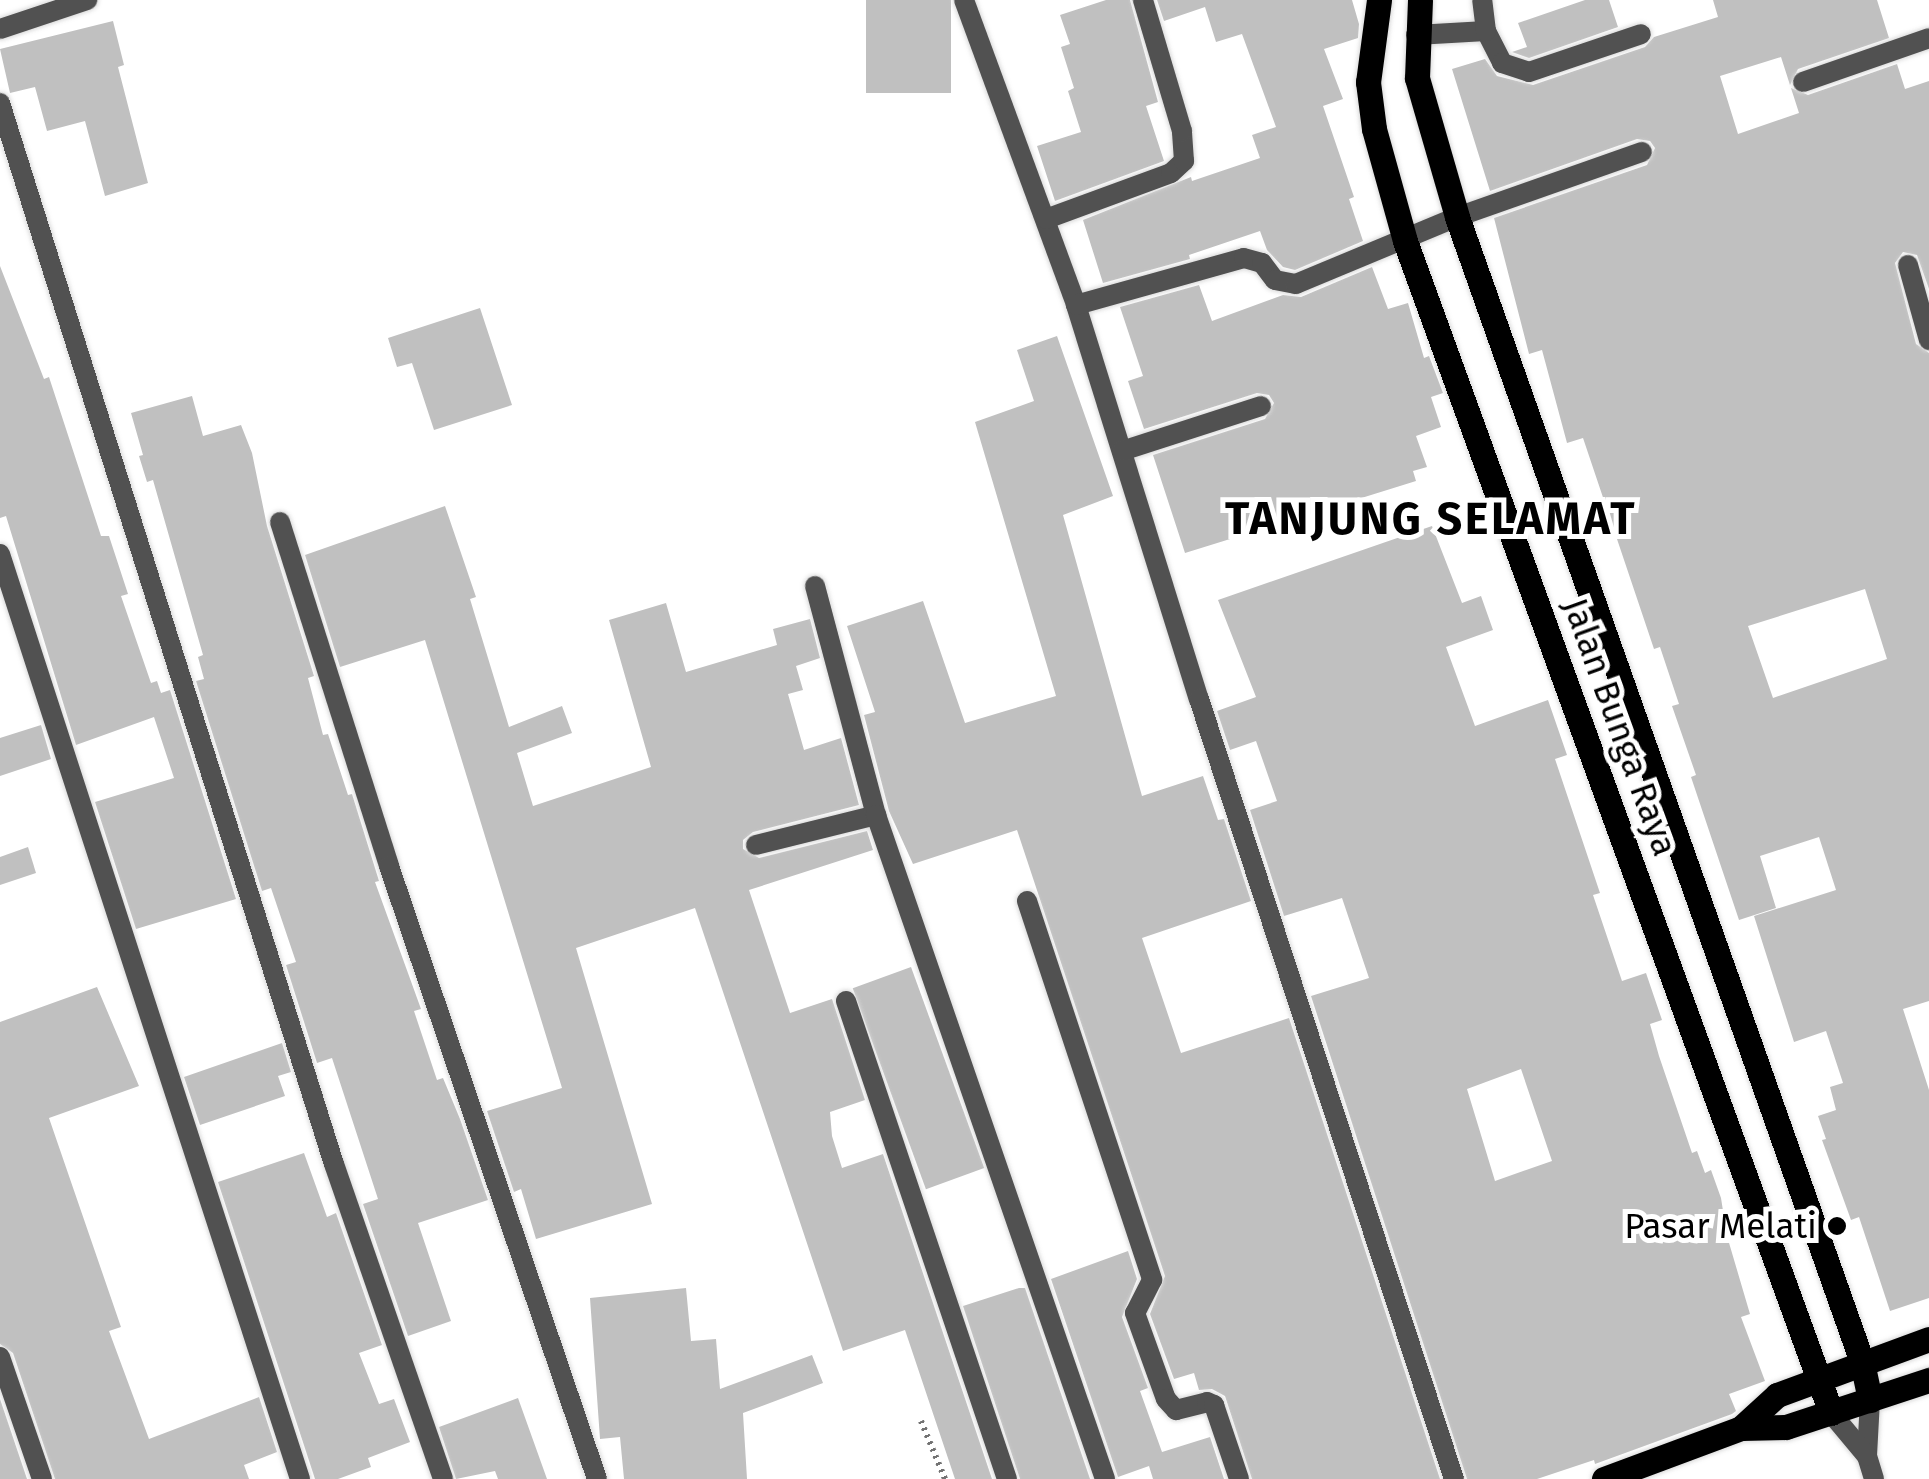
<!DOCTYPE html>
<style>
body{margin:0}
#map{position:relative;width:1929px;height:1479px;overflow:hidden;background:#fff;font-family:"Fira Sans",sans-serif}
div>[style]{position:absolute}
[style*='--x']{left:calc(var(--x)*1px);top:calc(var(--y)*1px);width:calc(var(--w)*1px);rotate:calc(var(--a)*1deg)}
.building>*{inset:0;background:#c0c0c0;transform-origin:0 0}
.path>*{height:6px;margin-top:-3px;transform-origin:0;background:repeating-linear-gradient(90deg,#737373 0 2.5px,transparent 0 7.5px)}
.roads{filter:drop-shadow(0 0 2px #dbdbdb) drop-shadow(0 0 2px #dbdbdb)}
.service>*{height:20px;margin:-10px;padding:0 10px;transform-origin:10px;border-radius:10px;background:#515151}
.minor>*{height:20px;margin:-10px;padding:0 10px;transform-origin:10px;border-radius:10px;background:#515151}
.primary>*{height:25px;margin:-12.5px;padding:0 12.5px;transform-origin:12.5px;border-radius:12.5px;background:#000}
.dots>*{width:28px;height:28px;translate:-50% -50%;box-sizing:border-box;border:5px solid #fff;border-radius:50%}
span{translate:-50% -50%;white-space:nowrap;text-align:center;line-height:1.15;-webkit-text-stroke:10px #fff;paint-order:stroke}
.street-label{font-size:35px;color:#000}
.poi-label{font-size:35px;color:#000}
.right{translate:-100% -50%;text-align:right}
.district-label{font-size:45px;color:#000;font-weight:700;letter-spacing:2.5px}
</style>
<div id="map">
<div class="building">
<div style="left:866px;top:0;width:85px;height:93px"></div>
<div style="clip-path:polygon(1106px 0,1130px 0,1158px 102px,1146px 106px,1164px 161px,1055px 201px,1037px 146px,1081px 132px,1068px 91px,1074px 88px,1061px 47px,1070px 44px,1060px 15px)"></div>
<div style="clip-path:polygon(1157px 0,1352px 0,1359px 24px,1358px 38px,1324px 49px,1343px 99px,1323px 106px,1354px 197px,1349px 199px,1363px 241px,1295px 270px,1283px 267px,1267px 250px,1260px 231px,1189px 255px,1190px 259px,1103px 283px,1083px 220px,1191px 177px,1192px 181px,1260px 158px,1252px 135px,1276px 127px,1242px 34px,1216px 42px,1205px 7px,1164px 21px)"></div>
<div style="clip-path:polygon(1585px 0,1609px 0,1618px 27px,1529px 58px,1512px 52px,1527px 47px,1518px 23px)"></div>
<div style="clip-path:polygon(evenodd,1713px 0,1877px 0,1889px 38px,1798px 69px,1790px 85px,1781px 57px,1720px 76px,1738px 134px,1799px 113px,1791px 88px,1808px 95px,1897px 64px,1905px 89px,1929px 81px,1929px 289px,1917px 255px,1903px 252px,1895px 263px,1916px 344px,1929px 353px,1929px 1001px,1903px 1009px,1929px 1090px,1929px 1298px,1890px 1311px,1859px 1217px,1851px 1220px,1822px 1140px,1826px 1139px,1818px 1116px,1836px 1110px,1830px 1087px,1843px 1083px,1826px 1031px,1794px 1042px,1754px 916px,1836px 890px,1819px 837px,1760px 856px,1776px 908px,1739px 920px,1691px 777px,1696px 775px,1672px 706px,1679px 704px,1660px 647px,1654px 649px,1583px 438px,1567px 443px,1542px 350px,1529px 354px,1494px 218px,1647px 165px,1655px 148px,1650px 141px,1637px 139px,1490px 191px,1452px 69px,1485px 59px,1497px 76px,1533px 85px,1645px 47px,1654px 37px,1718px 17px,1713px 0,1865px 589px,1887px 659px,1773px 698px,1748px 626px,1865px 589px)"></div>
<div style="clip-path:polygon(113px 21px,124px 65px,118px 67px,148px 183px,105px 196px,85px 121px,47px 131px,35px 87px,10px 93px,0 49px)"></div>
<div style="clip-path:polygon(0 266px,44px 379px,49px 377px,101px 536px,109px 536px,128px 594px,121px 596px,151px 683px,157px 681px,161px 693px,170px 690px,236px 899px,136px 929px,95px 802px,174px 778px,154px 717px,76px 745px,6px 516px,0 518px)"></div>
<div style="clip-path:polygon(1372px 267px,1388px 309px,1408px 303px,1424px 358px,1429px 356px,1443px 393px,1431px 397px,1441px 427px,1416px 436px,1427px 467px,1413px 471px,1416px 481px,1185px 553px,1153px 455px,1265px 419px,1274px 403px,1269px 395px,1257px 393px,1144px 429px,1128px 381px,1143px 376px,1120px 307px,1199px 285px,1212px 321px,1283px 295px,1301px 297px)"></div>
<div style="clip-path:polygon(480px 308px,512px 405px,434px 430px,412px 363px,397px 367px,388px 338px)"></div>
<div style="clip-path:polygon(1057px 336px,1113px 496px,1063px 515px,1142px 796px,1203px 776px,1218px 820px,1224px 819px,1251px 901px,1142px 938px,1181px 1053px,1289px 1018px,1440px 1479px,1252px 1479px,1225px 1396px,1212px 1389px,1199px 1390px,1194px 1373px,1174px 1379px,1150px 1314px,1165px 1276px,1017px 830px,913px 864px,889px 811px,864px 715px,875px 712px,847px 626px,923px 601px,965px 723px,1056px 696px,975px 422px,1034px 401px,1017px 350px)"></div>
<div style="clip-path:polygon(192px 396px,203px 436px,241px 425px,252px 453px,267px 526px,314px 676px,308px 678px,323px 735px,328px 734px,348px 795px,352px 794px,379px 881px,375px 882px,421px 1009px,414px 1011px,437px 1080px,443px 1078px,460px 1119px,488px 1200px,418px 1223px,451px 1321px,408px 1336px,363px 1204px,378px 1199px,332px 1058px,317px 1063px,286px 965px,296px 962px,271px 888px,262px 891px,196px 681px,204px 679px,198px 657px,203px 655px,153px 480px,147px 482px,139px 456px,143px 455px,131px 413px)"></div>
<div style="clip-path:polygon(445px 506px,476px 597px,470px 599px,509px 727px,562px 706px,572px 733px,517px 753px,533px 806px,651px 767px,609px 620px,666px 603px,686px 672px,777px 645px,773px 629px,810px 619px,820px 658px,796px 666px,803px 690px,788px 694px,804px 750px,841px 738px,859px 805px,753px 832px,743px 840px,743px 849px,759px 858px,867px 831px,873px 850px,749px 890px,790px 1013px,832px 999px,865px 1100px,830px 1112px,832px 1136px,842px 1168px,883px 1154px,992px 1479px,955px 1479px,905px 1330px,843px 1351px,695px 908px,576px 948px,652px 1204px,536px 1239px,521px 1189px,514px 1192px,487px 1111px,562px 1088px,425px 640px,340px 667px,305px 555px)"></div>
<div style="clip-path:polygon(evenodd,1432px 526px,1462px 603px,1481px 596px,1493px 630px,1446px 647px,1475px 726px,1548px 700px,1567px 755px,1555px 759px,1600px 893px,1593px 895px,1622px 981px,1646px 973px,1662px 1020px,1650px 1024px,1659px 1056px,1692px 1153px,1697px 1151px,1705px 1173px,1711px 1170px,1721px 1198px,1727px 1236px,1750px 1314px,1741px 1317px,1765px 1381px,1729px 1394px,1736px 1411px,1732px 1414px,1595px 1464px,1594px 1460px,1537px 1479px,1467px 1479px,1311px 996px,1369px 978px,1342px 898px,1284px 916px,1250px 810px,1277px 801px,1256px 741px,1230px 750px,1217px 711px,1256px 697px,1218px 600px,1432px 526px,1521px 1069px,1552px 1161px,1495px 1181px,1467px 1089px,1521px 1069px)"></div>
<div style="clip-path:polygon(41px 725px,51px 759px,0 776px,0 738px)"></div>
<div style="clip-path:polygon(28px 847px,36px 873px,0 885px,0 857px)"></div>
<div style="left:911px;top:967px;width:214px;height:62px;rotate:70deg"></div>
<div style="clip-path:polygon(97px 987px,139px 1086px,49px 1118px,121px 1327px,109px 1331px,149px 1439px,259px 1397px,277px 1452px,244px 1465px,249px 1479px,55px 1479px,13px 1353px,0 1344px,0 1022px)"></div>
<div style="clip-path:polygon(282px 1043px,291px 1072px,278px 1076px,285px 1096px,200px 1125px,184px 1077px)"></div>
<div style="clip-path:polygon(304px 1153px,327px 1217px,336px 1213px,382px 1345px,359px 1353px,379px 1404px,394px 1399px,410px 1442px,368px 1458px,371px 1467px,338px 1479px,315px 1479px,218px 1182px)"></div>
<div style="clip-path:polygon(1128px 1251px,1137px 1279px,1122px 1317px,1148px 1388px,1140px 1391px,1162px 1452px,1210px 1437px,1224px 1479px,1153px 1479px,1149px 1466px,1118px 1477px,1051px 1279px)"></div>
<div style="clip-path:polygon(686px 1288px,691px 1341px,716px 1339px,720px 1389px,812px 1355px,823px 1383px,743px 1413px,747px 1479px,624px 1479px,620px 1437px,600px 1439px,590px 1298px)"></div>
<div style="clip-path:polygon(1019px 1288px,1025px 1288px,1090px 1479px,1020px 1479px,963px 1306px)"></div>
<div style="clip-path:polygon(518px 1398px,547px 1479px,498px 1479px,495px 1471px,456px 1479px,439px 1427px)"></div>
<div style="clip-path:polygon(0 1399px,27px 1479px,0 1479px)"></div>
</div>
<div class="path">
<div style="--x:921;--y:1421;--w:63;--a:67.5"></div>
</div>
<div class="roads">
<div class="service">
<div style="--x:0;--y:29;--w:92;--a:-18.4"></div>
<div style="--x:756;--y:845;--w:124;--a:-14"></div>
</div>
<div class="minor">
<div style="--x:964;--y:0;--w:325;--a:69.8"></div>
<div style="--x:1076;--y:305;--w:413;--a:72.7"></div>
<div style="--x:1199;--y:699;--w:821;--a:71.9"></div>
<div style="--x:1486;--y:31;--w:36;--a:63"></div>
<div style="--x:1502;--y:63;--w:28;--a:18"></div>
<div style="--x:1529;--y:72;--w:118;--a:-18.7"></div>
<div style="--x:1416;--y:35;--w:70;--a:-3.3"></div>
<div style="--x:1486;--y:31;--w:31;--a:-97"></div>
<div style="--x:1803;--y:82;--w:133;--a:-19.2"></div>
<div style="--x:0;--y:103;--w:1112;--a:72.53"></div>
<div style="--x:334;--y:1164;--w:333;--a:70.9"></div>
<div style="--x:1046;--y:219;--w:133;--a:-20.2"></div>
<div style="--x:1171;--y:173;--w:18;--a:-43"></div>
<div style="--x:1184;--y:161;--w:30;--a:-94"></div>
<div style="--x:1182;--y:131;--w:137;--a:-106.6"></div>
<div style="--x:1908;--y:265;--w:78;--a:74.4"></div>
<div style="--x:1076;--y:305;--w:174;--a:-15.6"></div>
<div style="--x:1244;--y:258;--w:19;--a:16"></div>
<div style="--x:1262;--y:263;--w:21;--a:53"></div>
<div style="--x:1275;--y:280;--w:21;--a:11"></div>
<div style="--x:1296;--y:284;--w:174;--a:-22.6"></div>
<div style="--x:1457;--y:217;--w:196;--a:-19.4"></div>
<div style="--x:1122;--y:451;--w:146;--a:-17.9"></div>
<div style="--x:280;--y:522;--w:361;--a:72.4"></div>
<div style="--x:389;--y:866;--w:647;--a:71.26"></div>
<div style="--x:0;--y:554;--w:972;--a:72.03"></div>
<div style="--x:815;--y:586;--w:237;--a:75.1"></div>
<div style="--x:876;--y:815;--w:702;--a:70.97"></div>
<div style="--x:1027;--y:901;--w:399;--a:71.7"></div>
<div style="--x:1152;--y:1280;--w:37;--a:117"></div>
<div style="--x:1135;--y:1313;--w:91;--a:70.2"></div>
<div style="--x:1166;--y:1399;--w:15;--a:48"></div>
<div style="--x:1176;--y:1410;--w:32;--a:-14"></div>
<div style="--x:1207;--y:1402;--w:8;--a:23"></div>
<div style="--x:1214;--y:1405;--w:78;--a:71.3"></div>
<div style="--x:846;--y:1001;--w:504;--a:71.39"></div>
<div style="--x:0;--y:1357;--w:129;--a:71"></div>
<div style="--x:1870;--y:1400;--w:56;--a:93.1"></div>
<div style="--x:1867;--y:1456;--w:24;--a:73"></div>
<div style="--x:1831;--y:1413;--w:56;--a:50.1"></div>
</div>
<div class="primary">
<div style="--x:1379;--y:0;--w:83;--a:97.6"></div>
<div style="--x:1368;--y:82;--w:47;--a:82.7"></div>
<div style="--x:1374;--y:129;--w:116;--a:74.5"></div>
<div style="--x:1405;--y:241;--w:1247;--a:70.02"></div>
<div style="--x:1420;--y:0;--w:78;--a:92.2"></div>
<div style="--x:1417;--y:78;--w:145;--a:73.9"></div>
<div style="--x:1457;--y:217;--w:1215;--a:70.52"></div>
<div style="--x:1862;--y:1362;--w:39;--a:78"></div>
<div style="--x:1741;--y:1428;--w:49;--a:-42.5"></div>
<div style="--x:1777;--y:1395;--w:162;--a:-20.2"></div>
<div style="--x:1604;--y:1479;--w:146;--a:-20.4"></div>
<div style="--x:1741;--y:1428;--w:45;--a:-1.3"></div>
<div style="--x:1786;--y:1427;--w:151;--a:-18.2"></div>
</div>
</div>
<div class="dots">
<div style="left:1837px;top:1226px;background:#000"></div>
</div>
<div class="street-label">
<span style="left:1620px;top:727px;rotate:70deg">Jalan Bunga Raya</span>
</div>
<div class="poi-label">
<span class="right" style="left:1817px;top:1226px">Pasar Melati</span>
</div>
<div class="district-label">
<span style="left:1431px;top:520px">TANJUNG SELAMAT</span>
</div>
</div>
